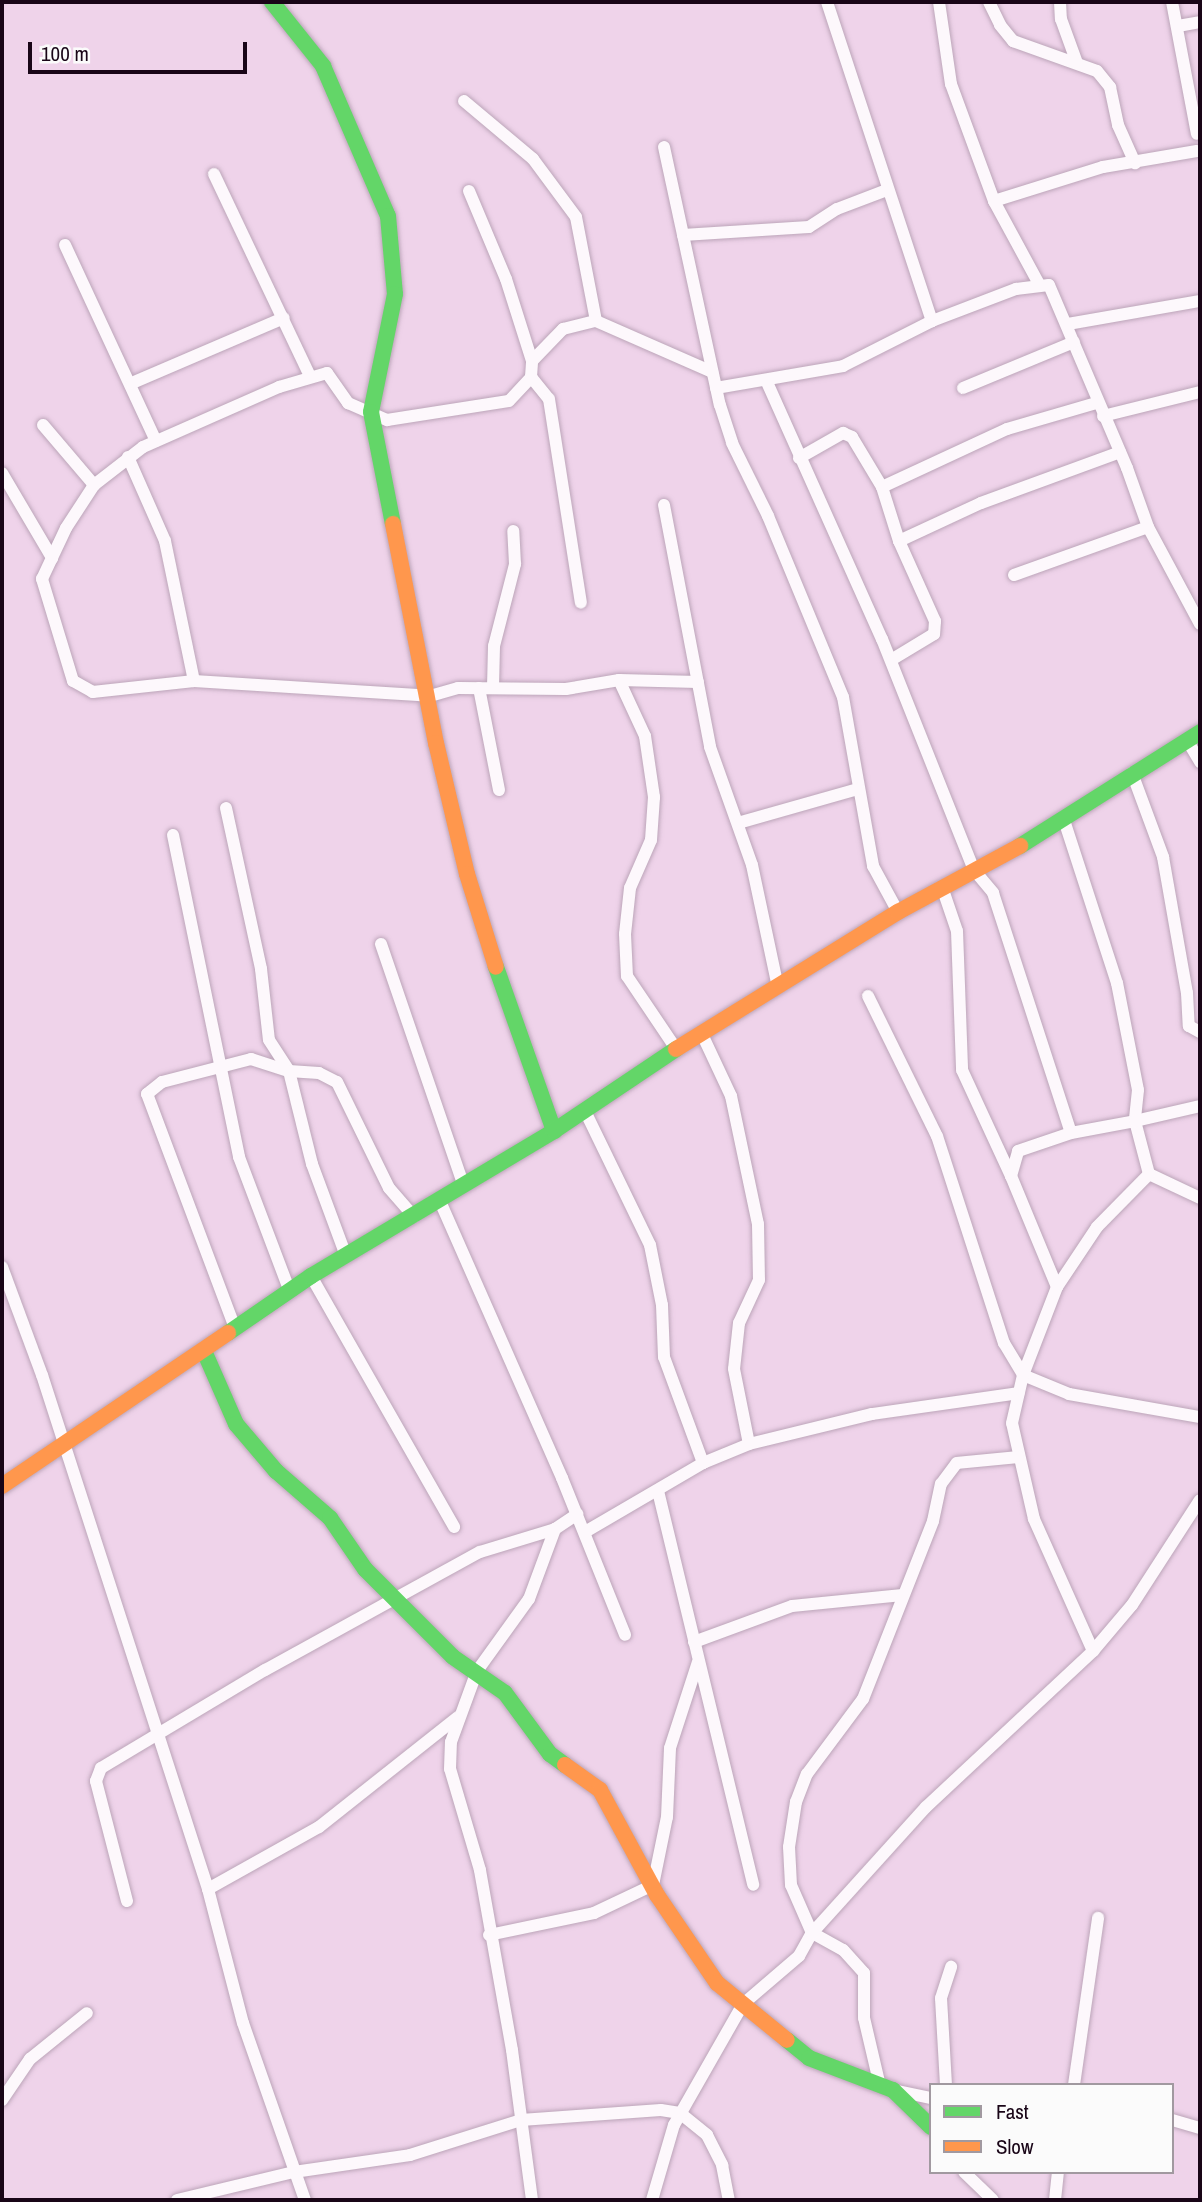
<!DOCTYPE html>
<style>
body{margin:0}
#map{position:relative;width:1202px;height:2202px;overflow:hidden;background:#efd3ea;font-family:"Archivo Narrow",sans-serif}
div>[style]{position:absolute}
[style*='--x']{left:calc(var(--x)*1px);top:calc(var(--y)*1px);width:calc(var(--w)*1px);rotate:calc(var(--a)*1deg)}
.roads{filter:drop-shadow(0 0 2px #bca5b9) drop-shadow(0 0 2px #bca5b9)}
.street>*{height:12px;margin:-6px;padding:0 6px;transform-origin:6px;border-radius:6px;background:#fdf8fc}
.fast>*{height:16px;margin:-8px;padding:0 8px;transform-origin:8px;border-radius:8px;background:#63d668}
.slow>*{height:16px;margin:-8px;padding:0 8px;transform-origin:8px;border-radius:8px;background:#ff974d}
span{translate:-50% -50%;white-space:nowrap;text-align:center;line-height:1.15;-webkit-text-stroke:7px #fbfbfb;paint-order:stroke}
.frame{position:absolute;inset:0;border:4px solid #190517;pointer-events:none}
.legend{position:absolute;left:929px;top:2083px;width:245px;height:91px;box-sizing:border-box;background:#fbfbfb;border:2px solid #a199a0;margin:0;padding:9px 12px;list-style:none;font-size:21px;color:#190517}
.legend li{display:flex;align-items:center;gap:14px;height:35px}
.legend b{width:35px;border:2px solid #a199a0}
.scale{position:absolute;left:28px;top:42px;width:219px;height:32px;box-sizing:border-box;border:4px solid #190517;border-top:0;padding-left:9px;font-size:21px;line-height:24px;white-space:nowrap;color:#190517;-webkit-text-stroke:5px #fbfbfb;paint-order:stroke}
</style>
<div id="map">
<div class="roads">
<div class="street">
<div style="--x:827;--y:2;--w:336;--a:71.8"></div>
<div style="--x:939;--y:2;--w:83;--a:81.7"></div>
<div style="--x:951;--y:84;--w:125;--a:69.8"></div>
<div style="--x:989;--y:2;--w:25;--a:64"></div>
<div style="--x:1000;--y:25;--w:21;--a:51"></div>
<div style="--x:1013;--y:41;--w:89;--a:19.7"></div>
<div style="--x:1097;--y:71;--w:21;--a:51"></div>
<div style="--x:1110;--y:87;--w:39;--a:78"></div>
<div style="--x:1118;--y:125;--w:42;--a:65.9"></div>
<div style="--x:1060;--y:2;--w:17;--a:87"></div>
<div style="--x:1061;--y:19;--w:47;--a:70"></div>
<div style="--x:1172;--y:2;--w:134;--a:79.3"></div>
<div style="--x:1178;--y:26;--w:22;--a:-10"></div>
<div style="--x:464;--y:101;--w:90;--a:40"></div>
<div style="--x:533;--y:159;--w:72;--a:53.4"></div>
<div style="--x:576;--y:217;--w:106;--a:79.1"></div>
<div style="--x:664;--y:147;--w:264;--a:77.8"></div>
<div style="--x:720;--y:405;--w:40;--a:72"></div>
<div style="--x:732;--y:443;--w:81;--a:63.7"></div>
<div style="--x:768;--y:516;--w:196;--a:67.5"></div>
<div style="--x:843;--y:697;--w:172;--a:79.9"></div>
<div style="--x:873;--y:866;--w:52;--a:61.5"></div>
<div style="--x:214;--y:174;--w:224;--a:64.6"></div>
<div style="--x:469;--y:191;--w:95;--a:67.2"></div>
<div style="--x:506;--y:279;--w:86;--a:72.4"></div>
<div style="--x:683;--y:235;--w:126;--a:-3.6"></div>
<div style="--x:809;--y:227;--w:33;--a:-33"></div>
<div style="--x:837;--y:209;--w:53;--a:-20.8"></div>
<div style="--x:65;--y:245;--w:216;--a:65.1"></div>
<div style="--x:1039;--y:284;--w:94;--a:-118.5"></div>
<div style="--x:994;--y:201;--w:114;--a:-17.3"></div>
<div style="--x:1103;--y:167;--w:95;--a:-9.7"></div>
<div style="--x:1068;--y:324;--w:134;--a:-9.9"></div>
<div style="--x:531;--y:377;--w:28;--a:51"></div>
<div style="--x:549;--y:399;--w:206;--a:81.1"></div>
<div style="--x:766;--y:380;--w:284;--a:65.9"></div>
<div style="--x:882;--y:639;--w:249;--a:68.3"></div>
<div style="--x:974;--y:870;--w:30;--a:50"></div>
<div style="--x:993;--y:893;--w:252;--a:72"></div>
<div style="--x:1071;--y:1133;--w:65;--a:-10.6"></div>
<div style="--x:1135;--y:1121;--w:55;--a:75.2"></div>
<div style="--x:1149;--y:1174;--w:56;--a:25.2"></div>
<div style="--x:132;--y:383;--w:165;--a:-23.2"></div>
<div style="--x:716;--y:388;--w:129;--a:-9.8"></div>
<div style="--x:843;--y:366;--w:100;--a:-26.8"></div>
<div style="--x:932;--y:321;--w:90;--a:-20.9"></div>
<div style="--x:1016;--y:289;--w:33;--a:-7"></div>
<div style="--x:1049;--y:285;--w:199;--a:66.9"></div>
<div style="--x:1127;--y:468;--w:63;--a:70.4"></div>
<div style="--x:1148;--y:527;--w:110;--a:61.8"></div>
<div style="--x:963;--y:388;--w:120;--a:-22.5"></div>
<div style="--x:1103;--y:416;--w:100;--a:-13.9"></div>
<div style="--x:43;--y:425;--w:79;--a:49.6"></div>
<div style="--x:128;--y:457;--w:92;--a:66.2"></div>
<div style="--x:165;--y:541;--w:143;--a:78.3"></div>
<div style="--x:194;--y:681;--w:236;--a:3.6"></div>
<div style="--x:430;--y:696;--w:29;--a:-16"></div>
<div style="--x:458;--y:688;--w:108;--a:0.5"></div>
<div style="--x:566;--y:689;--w:54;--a:-9.6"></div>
<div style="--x:619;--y:680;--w:79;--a:1.5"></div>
<div style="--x:799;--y:458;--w:51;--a:-29.6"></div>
<div style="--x:843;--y:433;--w:10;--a:24"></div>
<div style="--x:852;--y:437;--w:58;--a:59"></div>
<div style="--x:882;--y:487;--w:57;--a:72.5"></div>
<div style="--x:899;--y:541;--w:88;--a:65.8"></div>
<div style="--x:935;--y:621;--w:13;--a:94"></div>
<div style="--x:934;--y:634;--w:50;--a:148.8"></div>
<div style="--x:2;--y:473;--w:99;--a:59.5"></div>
<div style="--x:882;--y:487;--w:138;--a:-24.9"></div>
<div style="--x:1007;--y:429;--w:93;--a:-16.3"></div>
<div style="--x:664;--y:505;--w:246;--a:79.2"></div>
<div style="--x:710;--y:747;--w:125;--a:70.4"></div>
<div style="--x:752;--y:865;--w:125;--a:78"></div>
<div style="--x:899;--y:541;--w:90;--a:-24.9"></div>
<div style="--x:981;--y:503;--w:148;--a:-20.1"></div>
<div style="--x:1014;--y:575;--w:142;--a:-19.7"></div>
<div style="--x:619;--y:680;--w:62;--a:65.1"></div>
<div style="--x:645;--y:736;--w:62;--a:81.6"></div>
<div style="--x:654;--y:797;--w:43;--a:94"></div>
<div style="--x:651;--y:840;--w:52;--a:113.6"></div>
<div style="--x:630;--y:888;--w:46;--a:96.2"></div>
<div style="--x:625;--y:934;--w:42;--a:87.3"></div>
<div style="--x:627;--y:976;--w:89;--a:56"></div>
<div style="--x:194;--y:681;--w:102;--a:173.8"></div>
<div style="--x:93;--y:692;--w:23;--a:-151"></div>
<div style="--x:73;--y:681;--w:107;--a:-106.9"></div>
<div style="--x:42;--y:579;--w:56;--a:-64.8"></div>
<div style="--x:66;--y:528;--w:51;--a:-56.9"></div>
<div style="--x:94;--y:485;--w:62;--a:-37.8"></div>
<div style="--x:143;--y:447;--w:149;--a:-23.8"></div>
<div style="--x:279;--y:387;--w:50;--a:-16.3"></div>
<div style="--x:327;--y:373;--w:37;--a:55"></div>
<div style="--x:348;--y:403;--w:43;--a:23.6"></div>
<div style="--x:387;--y:420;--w:123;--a:-8.9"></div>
<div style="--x:509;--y:401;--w:33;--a:-47"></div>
<div style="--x:531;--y:377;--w:16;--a:-86"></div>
<div style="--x:532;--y:361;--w:45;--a:-45.9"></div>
<div style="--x:563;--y:329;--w:34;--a:-14"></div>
<div style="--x:596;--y:321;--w:127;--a:23.7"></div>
<div style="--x:493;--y:687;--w:41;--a:-88.6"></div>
<div style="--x:494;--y:646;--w:85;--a:-75.6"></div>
<div style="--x:515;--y:564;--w:33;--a:-93"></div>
<div style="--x:479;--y:688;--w:104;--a:78.9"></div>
<div style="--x:1187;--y:740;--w:26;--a:59"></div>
<div style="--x:1132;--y:773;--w:90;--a:69.7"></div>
<div style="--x:1163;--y:857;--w:138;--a:80"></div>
<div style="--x:1187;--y:993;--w:33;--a:87"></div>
<div style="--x:1189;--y:1026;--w:13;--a:29"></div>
<div style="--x:226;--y:808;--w:165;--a:77.7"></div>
<div style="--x:261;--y:969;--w:71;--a:83.6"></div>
<div style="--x:269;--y:1040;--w:37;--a:57"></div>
<div style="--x:289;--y:1071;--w:30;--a:4"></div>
<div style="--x:319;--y:1073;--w:20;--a:27"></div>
<div style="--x:337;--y:1082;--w:118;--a:63.9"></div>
<div style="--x:389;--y:1188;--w:38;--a:49"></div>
<div style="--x:1063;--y:817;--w:175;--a:72"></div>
<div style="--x:1117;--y:983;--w:109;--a:78.9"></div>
<div style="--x:1138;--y:1090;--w:31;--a:96"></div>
<div style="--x:1135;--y:1121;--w:67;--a:-13"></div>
<div style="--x:738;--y:823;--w:125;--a:-15.8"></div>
<div style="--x:173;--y:835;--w:329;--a:78.4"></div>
<div style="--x:239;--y:1157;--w:144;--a:69.3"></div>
<div style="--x:942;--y:887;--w:46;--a:71.2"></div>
<div style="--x:957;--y:931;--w:139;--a:87.9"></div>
<div style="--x:962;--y:1070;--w:117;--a:65.2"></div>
<div style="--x:381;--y:944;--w:253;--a:71.1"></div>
<div style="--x:868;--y:996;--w:156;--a:63.8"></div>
<div style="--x:937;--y:1136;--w:218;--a:72.1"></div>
<div style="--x:1004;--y:1343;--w:37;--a:59"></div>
<div style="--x:1023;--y:1375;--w:50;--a:22.4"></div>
<div style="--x:1069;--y:1394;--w:133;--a:10"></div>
<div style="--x:701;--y:1032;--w:71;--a:64.9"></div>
<div style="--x:731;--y:1096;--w:131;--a:78.1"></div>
<div style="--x:758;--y:1224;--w:56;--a:89"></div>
<div style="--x:759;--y:1280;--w:47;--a:114.9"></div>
<div style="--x:739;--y:1323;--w:46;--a:96.2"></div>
<div style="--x:734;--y:1369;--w:76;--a:78.7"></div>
<div style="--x:585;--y:1111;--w:149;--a:64.1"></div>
<div style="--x:650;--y:1245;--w:61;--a:78.7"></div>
<div style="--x:662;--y:1305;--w:52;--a:87.8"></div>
<div style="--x:664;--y:1357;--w:113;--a:69.8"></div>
<div style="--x:439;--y:1199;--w:305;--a:66.2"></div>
<div style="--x:562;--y:1478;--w:169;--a:68.1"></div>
<div style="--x:2;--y:1267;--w:115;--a:69.7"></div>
<div style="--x:42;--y:1375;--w:540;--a:72.1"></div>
<div style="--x:208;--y:1889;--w:138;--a:75.4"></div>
<div style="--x:243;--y:2023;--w:188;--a:70.7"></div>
<div style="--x:311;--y:1276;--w:289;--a:60.3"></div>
<div style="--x:1057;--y:1287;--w:120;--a:-112.5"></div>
<div style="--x:1011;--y:1176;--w:26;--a:-74"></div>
<div style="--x:1018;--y:1151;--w:56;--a:-18.8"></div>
<div style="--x:235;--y:1328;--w:250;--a:-110.6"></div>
<div style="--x:147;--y:1094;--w:19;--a:-39"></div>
<div style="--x:162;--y:1082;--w:92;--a:-14.5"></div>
<div style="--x:251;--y:1059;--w:40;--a:18"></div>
<div style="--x:289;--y:1071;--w:96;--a:76.1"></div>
<div style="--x:312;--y:1164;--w:98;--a:69.7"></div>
<div style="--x:658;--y:1491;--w:405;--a:76.4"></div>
<div style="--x:585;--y:1532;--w:137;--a:-30.3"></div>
<div style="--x:703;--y:1463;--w:50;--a:-22.4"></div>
<div style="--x:749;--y:1444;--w:127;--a:-13.7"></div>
<div style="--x:872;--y:1414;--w:148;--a:-8.1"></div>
<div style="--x:694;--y:1642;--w:104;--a:-20.2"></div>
<div style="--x:792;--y:1606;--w:111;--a:-5.7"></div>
<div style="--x:1093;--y:1651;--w:145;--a:-114.1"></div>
<div style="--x:1034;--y:1519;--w:98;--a:-102.9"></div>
<div style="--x:1012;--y:1423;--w:49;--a:-77.1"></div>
<div style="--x:1023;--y:1375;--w:94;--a:-68.9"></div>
<div style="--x:1057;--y:1287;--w:72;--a:-56.3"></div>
<div style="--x:1097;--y:1227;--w:74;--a:-45.5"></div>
<div style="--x:208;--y:1889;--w:127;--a:-29.2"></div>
<div style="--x:319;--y:1827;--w:177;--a:-38.4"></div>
<div style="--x:127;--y:1901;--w:124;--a:-104.5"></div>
<div style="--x:96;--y:1781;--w:14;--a:-69"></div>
<div style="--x:101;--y:1768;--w:191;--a:-30.9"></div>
<div style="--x:265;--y:1670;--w:245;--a:-28.8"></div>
<div style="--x:480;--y:1552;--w:78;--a:-17"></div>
<div style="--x:489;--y:1935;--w:107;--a:-11.8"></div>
<div style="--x:594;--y:1913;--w:65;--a:-25.4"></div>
<div style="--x:653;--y:1885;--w:69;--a:-78.4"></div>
<div style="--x:667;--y:1817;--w:69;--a:-87.5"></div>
<div style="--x:670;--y:1748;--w:90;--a:-72"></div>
<div style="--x:946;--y:2085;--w:87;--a:-93.3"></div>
<div style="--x:941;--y:1998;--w:33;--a:-72"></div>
<div style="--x:1074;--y:2085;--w:169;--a:-81.8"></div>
<div style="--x:880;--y:2086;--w:70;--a:-103.2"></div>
<div style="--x:864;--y:2018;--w:45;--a:-90"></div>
<div style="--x:864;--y:1973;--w:31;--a:-132"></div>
<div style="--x:843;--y:1950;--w:35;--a:-151"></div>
<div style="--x:812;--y:1933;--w:52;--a:-113.6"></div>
<div style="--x:791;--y:1885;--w:38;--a:-93"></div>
<div style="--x:789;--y:1847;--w:46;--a:-81.2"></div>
<div style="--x:796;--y:1802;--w:30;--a:-69"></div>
<div style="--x:807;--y:1774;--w:94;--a:-53.3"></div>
<div style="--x:863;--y:1699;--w:191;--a:-68.5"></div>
<div style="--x:933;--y:1521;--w:38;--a:-78"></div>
<div style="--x:941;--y:1484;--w:26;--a:-53"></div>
<div style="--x:957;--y:1463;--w:61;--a:-5.6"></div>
<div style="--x:893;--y:2090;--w:39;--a:12"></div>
<div style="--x:2;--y:2100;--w:50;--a:-55.7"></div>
<div style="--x:30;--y:2059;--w:73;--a:-38.9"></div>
<div style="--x:1172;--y:2120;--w:29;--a:16"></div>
<div style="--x:964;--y:2172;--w:40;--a:44"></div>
<div style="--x:177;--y:2200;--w:120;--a:-13.5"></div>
<div style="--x:294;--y:2172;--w:117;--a:-8.3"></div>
<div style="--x:410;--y:2155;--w:116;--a:-17.5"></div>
<div style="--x:521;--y:2120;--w:140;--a:-4.1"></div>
<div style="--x:661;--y:2110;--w:19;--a:9"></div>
<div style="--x:680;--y:2113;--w:35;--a:39"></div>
<div style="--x:707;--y:2135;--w:34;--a:63"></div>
<div style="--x:722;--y:2165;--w:36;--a:79"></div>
<div style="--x:532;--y:2200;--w:151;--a:-97.6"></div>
<div style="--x:512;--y:2050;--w:183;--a:-100.1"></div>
<div style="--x:480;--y:1870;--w:105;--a:-106.5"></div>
<div style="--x:450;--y:1769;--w:27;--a:-88"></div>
<div style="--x:451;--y:1742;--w:76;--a:-69.9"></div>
<div style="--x:477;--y:1671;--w:89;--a:-54.2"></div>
<div style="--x:529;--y:1599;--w:75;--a:-69.6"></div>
<div style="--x:555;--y:1529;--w:27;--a:-34"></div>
<div style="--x:652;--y:2200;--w:78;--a:-73.7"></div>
<div style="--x:674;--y:2125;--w:139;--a:-60.3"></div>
<div style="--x:743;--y:2004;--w:74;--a:-40.6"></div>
<div style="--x:799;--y:1956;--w:26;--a:-61"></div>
<div style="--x:812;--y:1933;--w:170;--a:-47.9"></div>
<div style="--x:926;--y:1807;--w:229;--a:-43"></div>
<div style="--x:1093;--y:1651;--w:60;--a:-49.7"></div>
<div style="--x:1132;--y:1605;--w:125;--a:-57.1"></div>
<div style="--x:1055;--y:2200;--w:28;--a:-84"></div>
</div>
<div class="fast">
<div style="--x:272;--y:2;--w:82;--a:51.4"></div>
<div style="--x:323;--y:66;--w:163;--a:66.6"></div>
<div style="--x:388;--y:216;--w:78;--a:84.9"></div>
<div style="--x:395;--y:294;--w:120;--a:101.5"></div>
<div style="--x:371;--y:412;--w:114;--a:78.9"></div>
<div style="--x:1020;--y:846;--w:213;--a:-32.3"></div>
<div style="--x:496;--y:967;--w:174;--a:70.5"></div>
<div style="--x:228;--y:1333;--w:101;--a:-34.5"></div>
<div style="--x:311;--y:1276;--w:283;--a:-30.8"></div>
<div style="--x:554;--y:1131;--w:147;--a:-33.9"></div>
<div style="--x:204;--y:1351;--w:80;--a:66.3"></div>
<div style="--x:236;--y:1424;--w:62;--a:49.6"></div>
<div style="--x:276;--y:1471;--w:72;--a:41"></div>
<div style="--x:330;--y:1518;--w:62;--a:55.5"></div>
<div style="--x:365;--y:1569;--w:124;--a:45"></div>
<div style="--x:453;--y:1657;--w:63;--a:34.7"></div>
<div style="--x:505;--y:1693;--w:76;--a:53.6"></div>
<div style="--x:550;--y:1754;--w:19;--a:36"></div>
<div style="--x:787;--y:2040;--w:28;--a:39"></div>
<div style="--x:809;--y:2058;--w:90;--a:20.9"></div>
<div style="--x:893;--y:2090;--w:53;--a:44.2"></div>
</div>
<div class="slow">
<div style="--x:393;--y:524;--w:223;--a:78.9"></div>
<div style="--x:436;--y:743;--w:135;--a:76.7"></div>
<div style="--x:467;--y:874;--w:97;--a:72.7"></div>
<div style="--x:676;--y:1049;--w:261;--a:-31.7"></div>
<div style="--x:898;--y:912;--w:139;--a:-28.4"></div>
<div style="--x:2;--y:1486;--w:273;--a:-34.1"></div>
<div style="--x:565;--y:1765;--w:43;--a:35.5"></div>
<div style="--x:600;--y:1790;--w:119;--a:61.5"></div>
<div style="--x:657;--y:1895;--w:107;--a:55.7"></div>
<div style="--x:717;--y:1983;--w:90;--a:39.2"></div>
</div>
</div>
<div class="frame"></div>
<ul class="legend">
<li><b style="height:9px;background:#63d668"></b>Fast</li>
<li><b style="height:9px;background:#ff974d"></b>Slow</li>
</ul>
<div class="scale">100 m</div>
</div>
